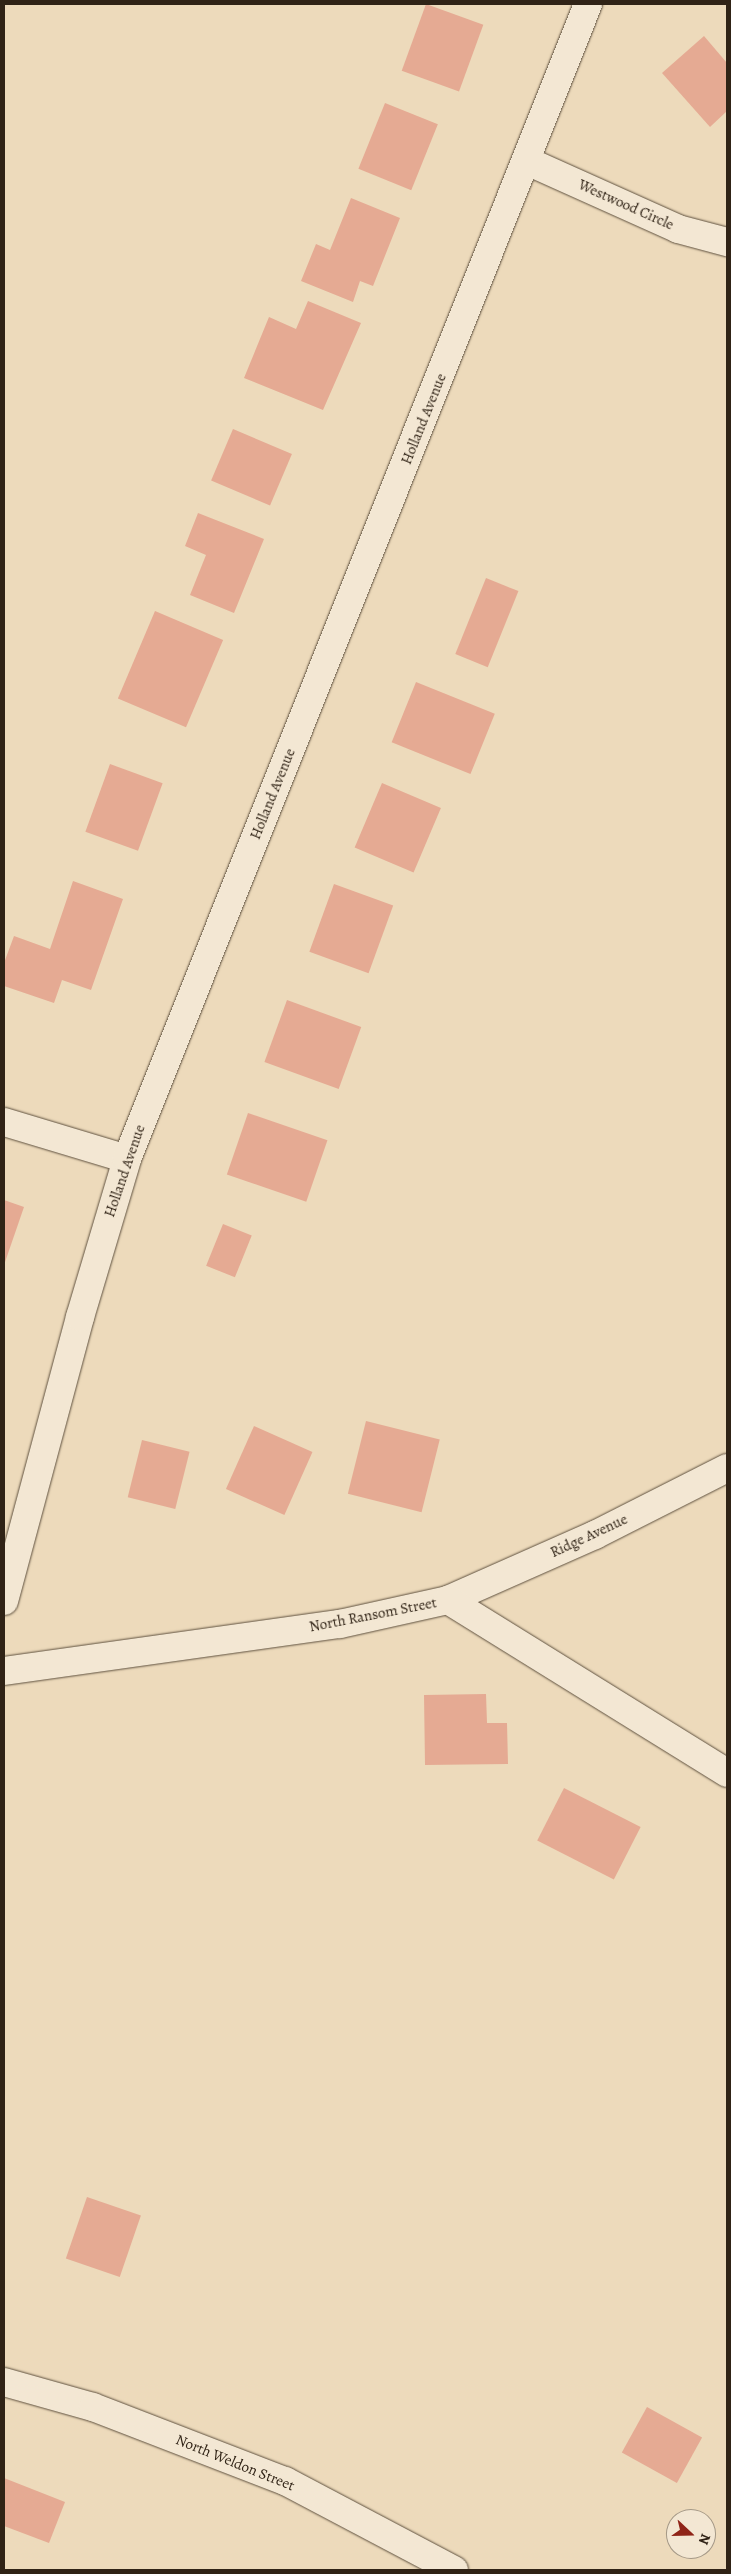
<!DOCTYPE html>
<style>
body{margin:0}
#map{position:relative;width:731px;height:2574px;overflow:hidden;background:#eddabb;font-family:Alegreya,serif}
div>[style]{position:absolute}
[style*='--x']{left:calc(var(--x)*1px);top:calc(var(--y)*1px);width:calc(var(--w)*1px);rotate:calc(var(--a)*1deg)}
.building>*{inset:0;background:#e5aa93;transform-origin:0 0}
.roads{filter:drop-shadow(0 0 1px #5f513f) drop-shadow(0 0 1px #5f513f)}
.street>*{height:28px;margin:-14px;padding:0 14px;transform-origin:14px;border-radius:14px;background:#f3e7d3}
span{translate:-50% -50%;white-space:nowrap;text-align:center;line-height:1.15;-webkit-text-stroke:4px #f3e7d3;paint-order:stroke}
.street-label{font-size:15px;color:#302316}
.frame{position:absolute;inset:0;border:5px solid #302316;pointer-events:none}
.north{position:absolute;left:666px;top:2509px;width:50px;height:50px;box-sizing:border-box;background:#f3e7d3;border:1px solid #a59987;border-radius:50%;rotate:111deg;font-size:14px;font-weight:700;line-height:20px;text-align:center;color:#302316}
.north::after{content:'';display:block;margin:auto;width:18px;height:22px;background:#8f2418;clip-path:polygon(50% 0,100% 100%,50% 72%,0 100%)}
</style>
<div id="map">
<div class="building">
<div style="left:426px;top:4px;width:61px;height:71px;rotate:20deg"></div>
<div style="clip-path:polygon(704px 36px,727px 63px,727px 111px,710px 127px,662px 73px)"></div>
<div style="left:385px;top:103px;width:57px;height:71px;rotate:22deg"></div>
<div style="clip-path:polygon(351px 198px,400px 218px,373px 286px,360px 281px,353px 302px,301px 281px,316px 244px,330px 250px)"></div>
<div style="clip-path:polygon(308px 301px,361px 323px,323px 410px,244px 378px,269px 317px,296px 329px)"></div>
<div style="left:233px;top:429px;width:64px;height:56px;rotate:23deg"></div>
<div style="clip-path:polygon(198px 513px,264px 539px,234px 613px,190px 595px,206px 555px,185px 546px)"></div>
<div style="left:486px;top:578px;width:35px;height:82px;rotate:22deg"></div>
<div style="left:155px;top:611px;width:74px;height:95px;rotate:23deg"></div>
<div style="left:416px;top:682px;width:85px;height:65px;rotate:22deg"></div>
<div style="left:110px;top:764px;width:56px;height:72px;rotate:20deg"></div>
<div style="left:382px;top:783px;width:64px;height:70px;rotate:23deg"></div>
<div style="clip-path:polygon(73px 881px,123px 899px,91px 990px,62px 980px,54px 1003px,4px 986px,4px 963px,14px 936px,50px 949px)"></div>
<div style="left:334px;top:884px;width:63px;height:72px;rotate:20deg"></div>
<div style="left:287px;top:1000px;width:79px;height:66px;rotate:20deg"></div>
<div style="left:248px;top:1113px;width:84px;height:65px;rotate:19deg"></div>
<div style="clip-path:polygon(4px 1200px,24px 1207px,4px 1265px)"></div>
<div style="left:223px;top:1224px;width:31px;height:45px;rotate:22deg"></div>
<div style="left:366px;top:1421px;width:76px;height:75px;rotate:14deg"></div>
<div style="left:254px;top:1426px;width:64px;height:69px;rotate:24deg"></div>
<div style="left:142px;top:1440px;width:49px;height:59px;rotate:14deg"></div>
<div style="clip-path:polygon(486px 1694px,487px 1723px,507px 1723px,508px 1764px,425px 1765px,424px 1695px)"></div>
<div style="left:564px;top:1788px;width:86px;height:59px;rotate:27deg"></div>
<div style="left:87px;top:2197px;width:57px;height:65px;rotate:19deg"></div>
<div style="left:647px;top:2407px;width:63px;height:52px;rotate:29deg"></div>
<div style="clip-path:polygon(4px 2478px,65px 2502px,49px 2543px,4px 2526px)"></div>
</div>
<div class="roads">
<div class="street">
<div style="--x:527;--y:161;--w:166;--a:24.2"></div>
<div style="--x:678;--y:229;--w:51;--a:14.9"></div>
<div style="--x:4;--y:1122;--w:128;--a:16.7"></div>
<div style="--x:448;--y:1600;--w:161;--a:-23.9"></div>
<div style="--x:595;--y:1535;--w:148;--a:-26.9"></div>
<div style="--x:4;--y:1601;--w:294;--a:-75"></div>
<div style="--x:80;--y:1317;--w:165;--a:-73.4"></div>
<div style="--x:127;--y:1159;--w:1244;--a:-68.24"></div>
<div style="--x:4;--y:1671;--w:339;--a:-8"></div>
<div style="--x:340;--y:1624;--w:111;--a:-12.5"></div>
<div style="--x:448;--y:1600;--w:328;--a:31.8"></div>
<div style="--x:4;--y:2382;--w:92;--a:15.7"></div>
<div style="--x:93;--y:2407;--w:206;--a:21.1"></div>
<div style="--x:285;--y:2481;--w:191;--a:27.8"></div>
</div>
</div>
<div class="street-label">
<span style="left:626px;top:205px;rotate:24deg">Westwood Circle</span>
<span style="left:424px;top:419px;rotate:-68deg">Holland Avenue</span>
<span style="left:273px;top:794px;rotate:-68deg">Holland Avenue</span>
<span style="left:125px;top:1171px;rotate:-71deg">Holland Avenue</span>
<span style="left:589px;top:1536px;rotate:-25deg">Ridge Avenue</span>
<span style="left:373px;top:1615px;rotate:-11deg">North Ransom Street</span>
<span style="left:235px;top:2463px;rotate:22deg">North Weldon Street</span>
</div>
<div class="frame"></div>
<div class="north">N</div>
</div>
